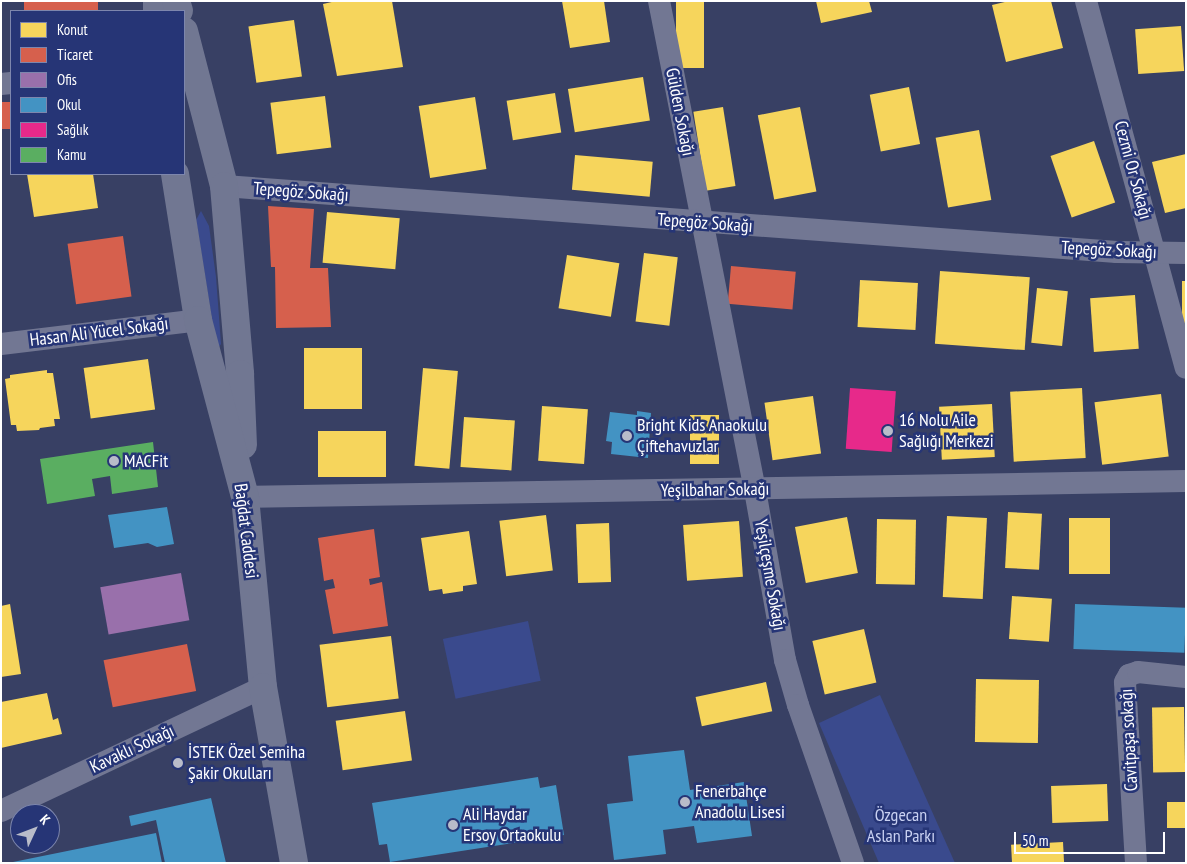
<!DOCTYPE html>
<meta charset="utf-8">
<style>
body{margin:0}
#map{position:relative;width:1187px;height:864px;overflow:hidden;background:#384064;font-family:"PT Sans Narrow",sans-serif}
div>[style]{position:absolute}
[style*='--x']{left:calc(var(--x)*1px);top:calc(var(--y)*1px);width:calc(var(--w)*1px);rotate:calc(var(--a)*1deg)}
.green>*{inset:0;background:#3a4a8d;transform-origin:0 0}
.homes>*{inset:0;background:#f6d55c;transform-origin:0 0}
.shops>*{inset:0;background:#d6604d;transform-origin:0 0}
.offices>*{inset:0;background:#9970ab;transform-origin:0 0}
.schools>*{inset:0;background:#4393c3;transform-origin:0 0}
.health>*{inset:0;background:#e7298a;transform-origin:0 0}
.public>*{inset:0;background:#5aae61}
.street>*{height:22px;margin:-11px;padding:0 11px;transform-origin:11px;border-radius:11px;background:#727793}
.primary>*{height:28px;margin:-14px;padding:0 14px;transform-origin:14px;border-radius:14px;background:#717792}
.dots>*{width:14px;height:14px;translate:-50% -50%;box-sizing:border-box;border:2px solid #263576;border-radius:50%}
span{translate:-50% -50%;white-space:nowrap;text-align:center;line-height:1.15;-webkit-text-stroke:5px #263576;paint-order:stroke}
.street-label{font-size:18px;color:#fff}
.poi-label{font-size:18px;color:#fff}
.left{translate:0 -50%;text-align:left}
.park-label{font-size:18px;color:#c9d1f2}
.frame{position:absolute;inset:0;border:2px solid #fff;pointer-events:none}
.legend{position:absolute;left:10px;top:10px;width:175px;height:165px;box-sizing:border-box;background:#263576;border:1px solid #7d86ad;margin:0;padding:6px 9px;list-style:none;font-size:15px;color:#fff}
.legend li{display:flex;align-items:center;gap:10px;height:25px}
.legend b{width:25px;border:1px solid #7d86ad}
.north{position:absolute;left:10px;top:804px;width:50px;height:50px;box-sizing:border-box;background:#263576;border:1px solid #7d86ad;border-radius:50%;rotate:47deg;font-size:14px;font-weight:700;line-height:20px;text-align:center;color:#fff}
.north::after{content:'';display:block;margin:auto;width:18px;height:22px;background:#b9bcc9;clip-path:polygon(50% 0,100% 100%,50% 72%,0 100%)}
.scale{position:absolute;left:1014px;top:832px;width:151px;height:22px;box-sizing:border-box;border:2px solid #fff;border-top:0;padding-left:6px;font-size:15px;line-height:18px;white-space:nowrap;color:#fff;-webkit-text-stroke:4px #263576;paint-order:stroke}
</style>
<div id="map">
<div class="green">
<div style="clip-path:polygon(201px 211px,209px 226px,216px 277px,221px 344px,219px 347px,216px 344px,196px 220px)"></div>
<div style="left:528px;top:621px;width:61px;height:87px;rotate:78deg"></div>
<div style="clip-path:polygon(880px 695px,955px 863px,879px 863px,819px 723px)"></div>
</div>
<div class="homes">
<div style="clip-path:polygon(336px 1px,392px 1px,403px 67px,337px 76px,323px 4px)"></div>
<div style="clip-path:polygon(562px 1px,604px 1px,610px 42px,570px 48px)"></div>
<div style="left:676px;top:1px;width:28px;height:67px"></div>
<div style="clip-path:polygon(816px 1px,869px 1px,872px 12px,821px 23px)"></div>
<div style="clip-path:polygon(1009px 1px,1051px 1px,1063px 48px,1006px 62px,992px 5px)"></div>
<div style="left:294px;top:20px;width:57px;height:46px;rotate:82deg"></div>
<div style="left:1181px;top:26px;width:45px;height:46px;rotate:86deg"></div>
<div style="left:643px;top:77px;width:44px;height:76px;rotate:81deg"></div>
<div style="left:909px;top:87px;width:58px;height:40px;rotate:79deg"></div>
<div style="left:555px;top:93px;width:40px;height:49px;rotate:81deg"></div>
<div style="left:325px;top:96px;width:52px;height:55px;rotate:83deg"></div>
<div style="left:475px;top:97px;width:73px;height:57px;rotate:81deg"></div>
<div style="left:723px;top:107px;width:80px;height:30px;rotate:81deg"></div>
<div style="left:800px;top:107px;width:86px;height:43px;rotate:79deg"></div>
<div style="left:979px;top:130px;width:71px;height:44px;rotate:80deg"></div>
<div style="left:1094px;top:141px;width:65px;height:46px;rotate:71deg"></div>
<div style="clip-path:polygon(1186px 154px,1186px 208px,1165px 213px,1152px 162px)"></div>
<div style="left:575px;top:155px;width:78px;height:35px;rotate:5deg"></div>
<div style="clip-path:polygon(27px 174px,93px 174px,98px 208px,34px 217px)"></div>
<div style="left:327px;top:212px;width:73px;height:51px;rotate:5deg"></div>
<div style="left:644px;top:253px;width:34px;height:69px;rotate:7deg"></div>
<div style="left:567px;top:255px;width:53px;height:54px;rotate:9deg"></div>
<div style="left:940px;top:271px;width:90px;height:73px;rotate:4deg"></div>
<div style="left:860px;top:280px;width:58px;height:47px;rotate:3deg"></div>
<div style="left:1182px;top:281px;width:4px;height:57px"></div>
<div style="left:1037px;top:288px;width:31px;height:55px;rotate:6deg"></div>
<div style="left:1135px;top:295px;width:54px;height:45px;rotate:86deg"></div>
<div style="left:304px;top:348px;width:58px;height:61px"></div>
<div style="left:148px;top:359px;width:51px;height:65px;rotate:82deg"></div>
<div style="left:423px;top:368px;width:35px;height:98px;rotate:5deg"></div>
<div style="clip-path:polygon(47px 370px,47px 373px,53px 373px,60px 419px,54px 419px,55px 426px,40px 428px,39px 430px,17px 431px,16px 425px,11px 425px,5px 379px,10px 378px,10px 375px)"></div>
<div style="left:1082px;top:388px;width:70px;height:72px;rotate:87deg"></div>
<div style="left:1161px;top:394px;width:63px;height:67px;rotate:83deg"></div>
<div style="left:813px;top:396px;width:58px;height:49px;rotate:82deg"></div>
<div style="left:992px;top:404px;width:53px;height:53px;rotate:87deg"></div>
<div style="left:542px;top:406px;width:46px;height:55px;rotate:4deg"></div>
<div style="left:690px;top:415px;width:29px;height:49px"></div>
<div style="left:464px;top:417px;width:51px;height:50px;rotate:4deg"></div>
<div style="left:386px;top:431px;width:46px;height:68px;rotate:90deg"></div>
<div style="left:1008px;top:512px;width:34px;height:56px;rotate:3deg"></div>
<div style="left:546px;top:515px;width:56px;height:47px;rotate:83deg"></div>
<div style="left:947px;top:516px;width:40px;height:81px;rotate:3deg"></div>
<div style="left:847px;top:517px;width:57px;height:53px;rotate:79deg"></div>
<div style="left:1069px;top:518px;width:41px;height:56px"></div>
<div style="left:877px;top:519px;width:39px;height:65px;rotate:1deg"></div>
<div style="left:739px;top:521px;width:56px;height:56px;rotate:86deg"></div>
<div style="left:609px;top:523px;width:59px;height:33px;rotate:88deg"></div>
<div style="clip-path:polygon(469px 531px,477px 584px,463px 586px,463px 591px,443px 594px,442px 589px,429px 591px,421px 538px)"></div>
<div style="left:1012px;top:596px;width:40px;height:43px;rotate:4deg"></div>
<div style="clip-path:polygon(10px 604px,21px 674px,1px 677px,1px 606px)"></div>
<div style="left:864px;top:629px;width:55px;height:53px;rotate:77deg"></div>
<div style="left:391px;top:636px;width:63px;height:72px;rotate:83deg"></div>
<div style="left:976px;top:679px;width:63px;height:63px;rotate:1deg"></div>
<div style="left:766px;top:682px;width:30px;height:72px;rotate:78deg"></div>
<div style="clip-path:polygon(47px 693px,53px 720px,58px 718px,62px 734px,1px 748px,1px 702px)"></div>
<div style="left:1184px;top:707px;width:65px;height:32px;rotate:89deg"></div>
<div style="left:405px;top:711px;width:50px;height:70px;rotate:82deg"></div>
<div style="left:1107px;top:784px;width:37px;height:56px;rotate:88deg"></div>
<div style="left:1167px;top:802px;width:19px;height:26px"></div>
<div style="left:1063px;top:842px;width:21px;height:52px;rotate:87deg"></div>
</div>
<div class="shops">
<div style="left:24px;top:1px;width:74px;height:10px"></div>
<div style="left:1px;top:102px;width:10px;height:27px"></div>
<div style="clip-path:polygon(268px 206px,314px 209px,310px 268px,328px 268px,331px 327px,276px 328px,275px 267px,271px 267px)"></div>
<div style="left:123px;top:236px;width:61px;height:56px;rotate:82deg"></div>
<div style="left:731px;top:266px;width:65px;height:38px;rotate:5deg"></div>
<div style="clip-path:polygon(374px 529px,380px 577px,369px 579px,370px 585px,382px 582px,388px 626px,333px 634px,325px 590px,335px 588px,333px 579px,324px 581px,318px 538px)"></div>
<div style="left:187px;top:644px;width:48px;height:85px;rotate:79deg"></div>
</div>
<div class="offices">
<div style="left:181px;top:573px;width:48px;height:82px;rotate:80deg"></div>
</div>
<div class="schools">
<div style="clip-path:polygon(637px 411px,651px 413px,648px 458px,611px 454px,612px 442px,606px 441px,610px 412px,637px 415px)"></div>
<div style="clip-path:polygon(167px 507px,174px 544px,157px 547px,148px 543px,114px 548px,108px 515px)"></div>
<div style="left:1075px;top:604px;width:111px;height:45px;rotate:2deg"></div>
<div style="clip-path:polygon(684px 750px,690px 790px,744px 782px,752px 836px,697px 843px,694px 826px,663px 830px,666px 854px,614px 860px,607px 804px,633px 801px,628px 756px)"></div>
<div style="clip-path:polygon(538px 777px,540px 788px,556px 785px,564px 835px,390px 862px,387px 844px,379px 845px,372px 803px)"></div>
<div style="clip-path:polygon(211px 798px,226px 863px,165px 863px,156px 820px,131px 826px,129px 816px)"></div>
<div style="clip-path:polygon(156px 833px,162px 863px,13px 863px,13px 862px)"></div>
</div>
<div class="health">
<div style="left:850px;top:388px;width:46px;height:61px;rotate:4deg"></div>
</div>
<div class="public">
<div style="clip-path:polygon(153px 442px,158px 487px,112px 494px,110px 476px,92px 479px,95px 496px,47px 504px,40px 459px)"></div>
</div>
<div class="street">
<div style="--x:659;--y:1;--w:498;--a:78.9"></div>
<div style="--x:755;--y:490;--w:173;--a:80"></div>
<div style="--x:785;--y:660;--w:47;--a:73.9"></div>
<div style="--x:798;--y:705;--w:167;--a:70.8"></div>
<div style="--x:1086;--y:1;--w:380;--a:74.8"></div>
<div style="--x:1;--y:84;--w:10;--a:-6"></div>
<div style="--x:224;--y:186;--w:895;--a:4.23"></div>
<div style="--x:1117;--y:252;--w:69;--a:0.8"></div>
<div style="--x:1;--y:344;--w:198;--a:-6.9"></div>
<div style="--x:245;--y:497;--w:941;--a:-0.97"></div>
<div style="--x:1;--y:811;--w:290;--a:-25.3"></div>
<div style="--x:1136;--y:863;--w:181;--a:-93.5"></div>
<div style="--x:1125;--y:682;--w:8;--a:-60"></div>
<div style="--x:1129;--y:675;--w:9;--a:-18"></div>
<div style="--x:1138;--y:672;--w:48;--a:5.9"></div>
</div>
<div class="primary">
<div style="--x:157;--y:1;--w:10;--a:90"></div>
<div style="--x:176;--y:1;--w:10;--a:73"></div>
<div style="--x:184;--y:31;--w:160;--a:75.5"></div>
<div style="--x:224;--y:186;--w:189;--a:85.1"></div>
<div style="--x:240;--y:374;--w:71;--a:87.6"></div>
<div style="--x:175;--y:174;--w:148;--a:81"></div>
<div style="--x:198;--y:320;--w:183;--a:75.1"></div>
<div style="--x:245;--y:497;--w:191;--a:84.6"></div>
<div style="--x:263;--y:687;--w:179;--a:80"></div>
</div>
<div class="dots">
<div style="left:888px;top:431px;background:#b9bcc9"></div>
<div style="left:627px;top:436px;background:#b9bcc9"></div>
<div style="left:114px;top:461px;background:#b9bcc9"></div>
<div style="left:178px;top:763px;background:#b9bcc9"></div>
<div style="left:685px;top:802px;background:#b9bcc9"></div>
<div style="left:453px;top:825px;background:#b9bcc9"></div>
</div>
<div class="street-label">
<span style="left:680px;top:112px;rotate:79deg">Gülden Sokağı</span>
<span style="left:1133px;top:170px;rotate:75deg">Cezmi Or Sokağı</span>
<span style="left:301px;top:192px;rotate:4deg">Tepegöz Sokağı</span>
<span style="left:705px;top:223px;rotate:4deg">Tepegöz Sokağı</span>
<span style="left:1109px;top:250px;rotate:3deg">Tepegöz Sokağı</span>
<span style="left:99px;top:332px;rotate:-7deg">Hasan Ali Yücel Sokağı</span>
<span style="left:715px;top:490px;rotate:-1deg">Yeşilbahar Sokağı</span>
<span style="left:246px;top:531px;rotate:83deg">Bağdat Caddesi</span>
<span style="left:770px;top:575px;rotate:80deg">Yeşilçeşme Sokağı</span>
<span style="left:1129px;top:740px;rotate:-93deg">Cavitpaşa sokağı</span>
<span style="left:132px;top:749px;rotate:-25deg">Kavaklı Sokağı</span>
</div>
<div class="poi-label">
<span class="left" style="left:899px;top:431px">16 Nolu Aile<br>Sağlığı Merkezi</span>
<span class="left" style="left:637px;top:436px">Bright Kids Anaokulu<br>Çiftehavuzlar</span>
<span class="left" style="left:124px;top:461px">MACFit</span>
<span class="left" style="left:188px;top:763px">İSTEK Özel Semiha<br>Şakir Okulları</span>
<span class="left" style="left:695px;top:802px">Fenerbahçe<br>Anadolu Lisesi</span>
<span class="left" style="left:463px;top:825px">Ali Haydar<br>Ersoy Ortaokulu</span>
</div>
<div class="park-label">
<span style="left:901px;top:826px">Özgecan<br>Aslan Parkı</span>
</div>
<div class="frame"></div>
<ul class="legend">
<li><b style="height:14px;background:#f6d55c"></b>Konut</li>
<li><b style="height:14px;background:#d6604d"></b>Ticaret</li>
<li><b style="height:14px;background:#9970ab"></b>Ofis</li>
<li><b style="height:14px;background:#4393c3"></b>Okul</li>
<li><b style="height:14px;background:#e7298a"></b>Sağlık</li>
<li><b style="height:14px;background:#5aae61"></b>Kamu</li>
</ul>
<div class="north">K</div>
<div class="scale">50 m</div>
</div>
